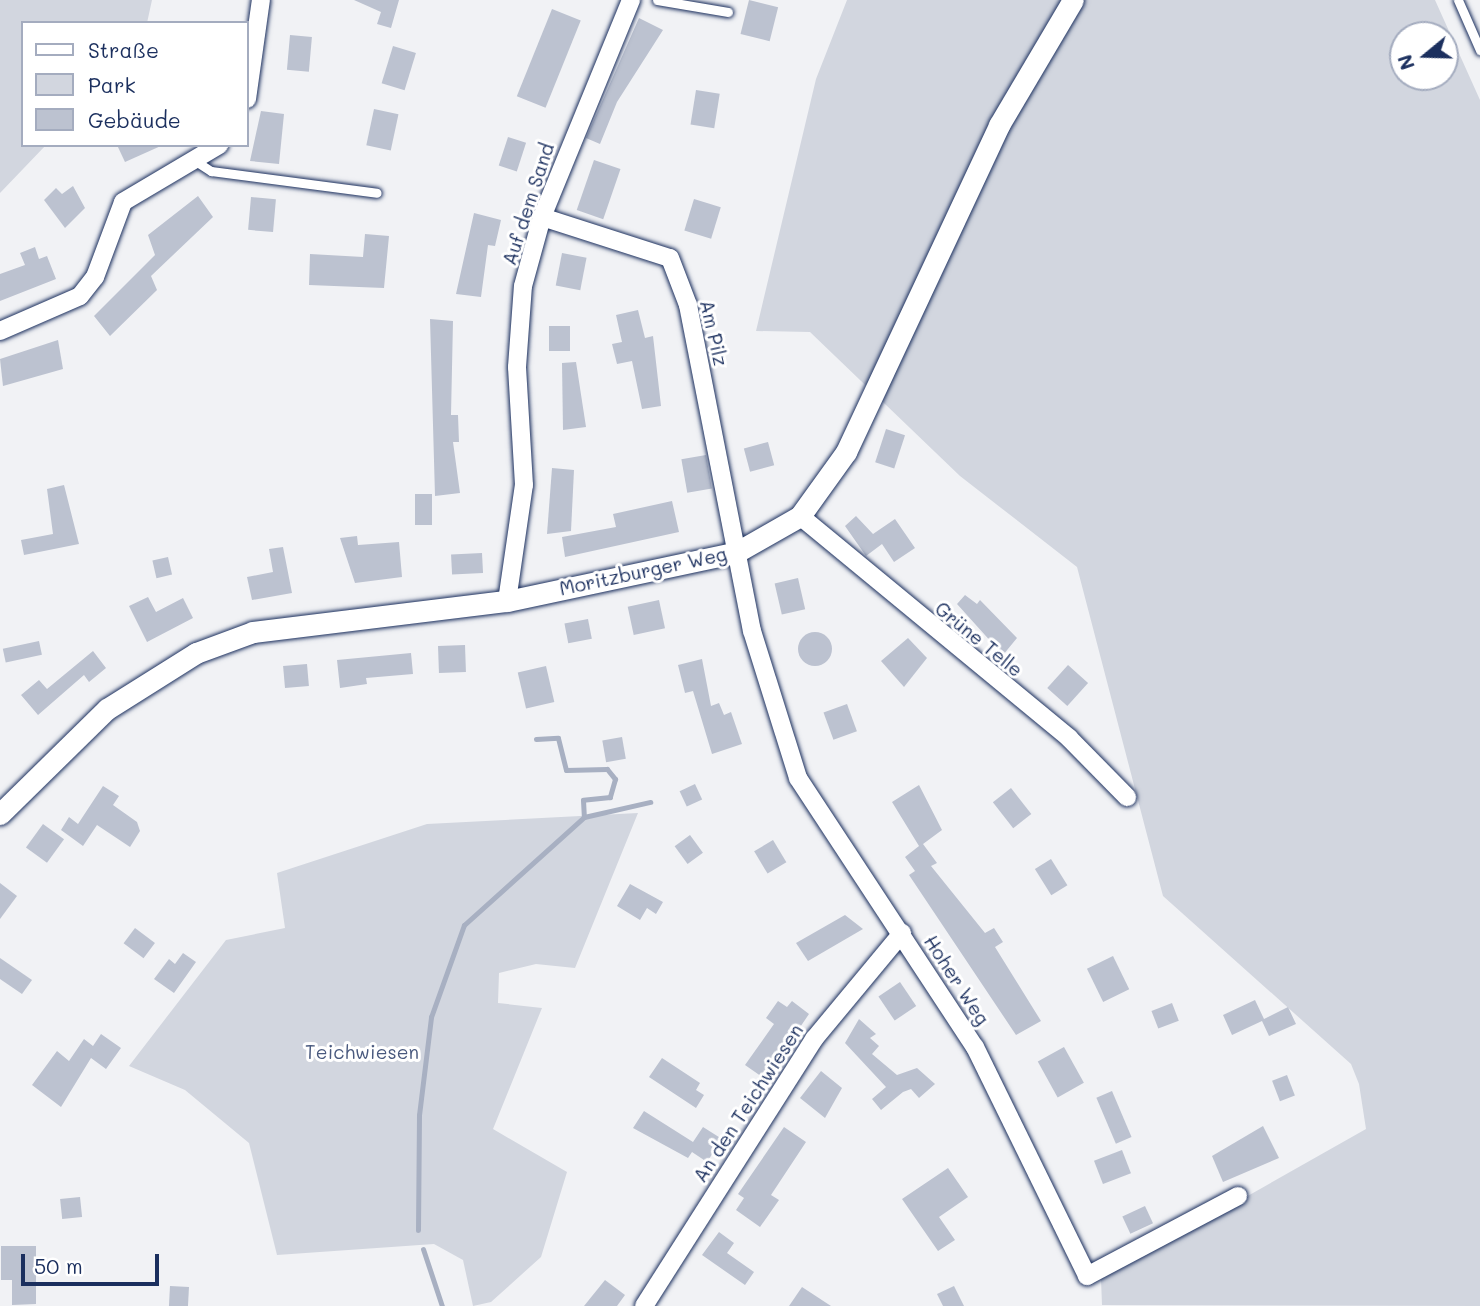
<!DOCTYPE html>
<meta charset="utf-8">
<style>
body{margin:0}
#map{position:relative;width:1480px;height:1306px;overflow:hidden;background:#f1f2f5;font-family:Mali,sans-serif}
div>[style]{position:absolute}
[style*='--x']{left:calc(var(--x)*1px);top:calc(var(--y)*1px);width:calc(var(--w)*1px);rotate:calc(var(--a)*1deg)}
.green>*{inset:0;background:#d2d6df}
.stream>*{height:5px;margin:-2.5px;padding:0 2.5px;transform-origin:2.5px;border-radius:2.5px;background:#a8b0c2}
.building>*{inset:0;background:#bcc2d0;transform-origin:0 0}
.round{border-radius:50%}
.roads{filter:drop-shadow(0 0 2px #1b2f5e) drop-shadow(0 0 2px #1b2f5e)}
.service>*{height:9px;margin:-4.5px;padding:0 4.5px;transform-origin:4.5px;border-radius:4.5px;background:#fff}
.minor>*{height:18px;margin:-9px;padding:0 9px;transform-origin:9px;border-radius:9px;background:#fff}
.tertiary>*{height:21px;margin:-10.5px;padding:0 10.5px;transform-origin:10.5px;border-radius:10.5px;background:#fff}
span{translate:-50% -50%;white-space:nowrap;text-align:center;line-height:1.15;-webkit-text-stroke:6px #fff;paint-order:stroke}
.street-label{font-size:19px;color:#1b2f5e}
.park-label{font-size:19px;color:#49597e}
.legend{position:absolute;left:21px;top:21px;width:228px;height:126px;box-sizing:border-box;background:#fff;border:2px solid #a4acbf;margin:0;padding:9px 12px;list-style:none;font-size:21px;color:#1b2f5e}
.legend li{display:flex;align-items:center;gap:14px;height:35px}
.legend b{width:35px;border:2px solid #a4acbf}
.north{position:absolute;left:1389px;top:21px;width:70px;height:70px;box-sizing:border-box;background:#fff;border:2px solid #a4acbf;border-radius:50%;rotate:251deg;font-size:19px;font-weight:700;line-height:28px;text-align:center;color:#1b2f5e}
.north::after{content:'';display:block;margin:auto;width:24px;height:32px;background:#1b2f5e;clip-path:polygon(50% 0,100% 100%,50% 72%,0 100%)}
.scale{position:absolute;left:21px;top:1254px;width:138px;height:32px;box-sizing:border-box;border:4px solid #1b2f5e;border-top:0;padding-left:9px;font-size:21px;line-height:24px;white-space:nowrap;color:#1b2f5e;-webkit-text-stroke:5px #fff;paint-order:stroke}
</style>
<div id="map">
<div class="green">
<div style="clip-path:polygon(0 0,152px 0,147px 23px,23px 23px,23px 145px,46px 145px,0 193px)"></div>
<div style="clip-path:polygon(evenodd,847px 0,1435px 0,1480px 100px,1480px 1306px,1102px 1305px,1101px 1279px,1366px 1129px,1359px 1084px,1351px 1064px,1163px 896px,1077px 567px,960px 476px,810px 332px,756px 331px,816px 79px,847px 0,1403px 35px,1445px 35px,1445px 77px,1403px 77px,1403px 35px)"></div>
<div style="clip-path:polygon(638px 813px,575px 968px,536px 964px,499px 973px,498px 1003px,542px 1008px,493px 1129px,567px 1172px,541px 1257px,491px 1302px,473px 1306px,463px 1260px,434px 1244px,277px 1255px,249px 1143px,185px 1090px,129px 1066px,226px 940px,285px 928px,277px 873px,427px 824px)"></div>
</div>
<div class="stream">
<div style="--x:536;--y:739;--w:22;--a:-3"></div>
<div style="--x:558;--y:738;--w:33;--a:76"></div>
<div style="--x:566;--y:770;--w:41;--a:-1.4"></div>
<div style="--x:607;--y:769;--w:13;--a:51"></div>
<div style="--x:615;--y:779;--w:19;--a:106"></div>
<div style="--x:610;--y:797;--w:27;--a:174"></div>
<div style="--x:583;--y:800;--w:17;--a:87"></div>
<div style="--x:418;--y:1230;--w:115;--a:-89.5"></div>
<div style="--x:419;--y:1115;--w:99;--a:-83"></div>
<div style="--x:431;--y:1017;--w:98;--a:-70.3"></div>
<div style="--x:464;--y:925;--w:161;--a:-42"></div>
<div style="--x:584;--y:817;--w:68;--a:-12.8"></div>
<div style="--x:423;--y:1249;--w:60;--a:71.6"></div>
</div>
<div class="building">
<div style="clip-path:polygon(354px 0,399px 0,391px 28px,377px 24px,381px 12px)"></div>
<div style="left:749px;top:0;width:30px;height:35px;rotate:14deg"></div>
<div style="left:552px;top:9px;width:31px;height:94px;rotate:22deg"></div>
<div style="clip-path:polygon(639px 18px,663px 30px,617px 102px,600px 144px,586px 138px)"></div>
<div style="left:290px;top:35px;width:22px;height:35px;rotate:5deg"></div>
<div style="left:393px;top:46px;width:24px;height:39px;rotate:17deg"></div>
<div style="left:696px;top:90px;width:24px;height:35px;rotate:9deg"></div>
<div style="left:374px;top:109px;width:25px;height:37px;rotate:12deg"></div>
<div style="clip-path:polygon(261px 111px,284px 114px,279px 164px,250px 161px)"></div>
<div style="left:508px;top:137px;width:19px;height:30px;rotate:18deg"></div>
<div style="clip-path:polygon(117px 145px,163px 145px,125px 162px)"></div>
<div style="left:594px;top:160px;width:28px;height:53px;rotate:19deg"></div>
<div style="clip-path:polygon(73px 186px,85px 208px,65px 228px,44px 200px,56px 188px,62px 194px)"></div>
<div style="clip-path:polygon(198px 196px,213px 217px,151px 276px,157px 290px,110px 336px,94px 316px,155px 255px,148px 235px)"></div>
<div style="left:251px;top:197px;width:25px;height:33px;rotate:5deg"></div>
<div style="left:694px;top:199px;width:28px;height:33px;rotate:17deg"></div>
<div style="clip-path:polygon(474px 213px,501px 220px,495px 246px,488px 245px,481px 297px,456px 294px)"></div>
<div style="clip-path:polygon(365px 234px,389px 236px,384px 288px,309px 285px,310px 254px,363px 257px)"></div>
<div style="clip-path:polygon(35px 247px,39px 259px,47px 256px,56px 279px,0 301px,0 274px,25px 265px,20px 253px)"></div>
<div style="left:562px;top:253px;width:25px;height:33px;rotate:11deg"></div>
<div style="clip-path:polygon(638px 310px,645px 338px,653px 336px,661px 406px,642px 409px,632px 361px,617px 364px,612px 344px,622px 342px,616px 315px)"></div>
<div style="clip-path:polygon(430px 319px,453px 321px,451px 415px,458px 415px,459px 442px,453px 442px,460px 493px,435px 496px)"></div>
<div style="left:549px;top:326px;width:21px;height:25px"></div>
<div style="clip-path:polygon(58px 340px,63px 369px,3px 386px,0 359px)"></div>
<div style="clip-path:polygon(576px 362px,586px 427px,563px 430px,562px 363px)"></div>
<div style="left:886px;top:429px;width:20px;height:35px;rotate:18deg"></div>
<div style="left:768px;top:442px;width:24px;height:25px;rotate:75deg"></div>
<div style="left:706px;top:455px;width:34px;height:25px;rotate:80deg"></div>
<div style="clip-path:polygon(552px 468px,574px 470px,571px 531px,547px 534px)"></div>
<div style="clip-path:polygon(64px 485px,79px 544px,24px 555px,21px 540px,53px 534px,47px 489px)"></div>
<div style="left:415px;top:494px;width:17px;height:31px"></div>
<div style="clip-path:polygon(672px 501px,679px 532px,565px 557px,562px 537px,616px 527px,613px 514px)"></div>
<div style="clip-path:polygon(856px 516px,873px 534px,895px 519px,915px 548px,894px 562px,882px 544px,866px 556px,845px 526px)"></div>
<div style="clip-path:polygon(357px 536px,358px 545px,399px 542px,402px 577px,355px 583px,340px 538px)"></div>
<div style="clip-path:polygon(283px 547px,292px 593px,252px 600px,247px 577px,273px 572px,269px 549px)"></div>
<div style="left:482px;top:553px;width:20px;height:31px;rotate:87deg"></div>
<div style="left:168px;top:557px;width:18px;height:16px;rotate:77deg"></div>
<div style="left:798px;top:578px;width:32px;height:24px;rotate:77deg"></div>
<div style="clip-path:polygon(965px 595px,977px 604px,980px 600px,1017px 638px,1003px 655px,957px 604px)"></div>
<div style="clip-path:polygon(148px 597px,156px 612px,183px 598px,193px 618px,147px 642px,129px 606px)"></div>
<div style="left:659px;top:600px;width:29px;height:32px;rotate:78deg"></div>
<div style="left:588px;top:619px;width:20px;height:24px;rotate:79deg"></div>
<div class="round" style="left:798px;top:632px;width:34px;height:34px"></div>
<div style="clip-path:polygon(908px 638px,927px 658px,904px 687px,881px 661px)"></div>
<div style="left:39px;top:641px;width:14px;height:37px;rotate:78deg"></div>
<div style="left:465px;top:645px;width:27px;height:27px;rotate:88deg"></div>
<div style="clip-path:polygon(93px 651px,106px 668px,89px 682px,84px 675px,38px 715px,21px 695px,39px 680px,47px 689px)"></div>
<div style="clip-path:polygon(411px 653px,413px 674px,366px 678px,367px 684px,340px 688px,337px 660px)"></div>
<div style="clip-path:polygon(702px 659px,711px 706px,719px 703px,724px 715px,731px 712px,742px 744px,712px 754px,693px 691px,685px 693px,678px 665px)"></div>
<div style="left:307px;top:664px;width:22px;height:24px;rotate:85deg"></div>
<div style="left:1068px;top:665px;width:27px;height:31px;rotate:42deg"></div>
<div style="left:546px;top:666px;width:37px;height:29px;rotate:77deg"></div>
<div style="left:847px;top:704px;width:29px;height:25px;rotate:70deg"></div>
<div style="left:622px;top:737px;width:22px;height:20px;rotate:80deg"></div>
<div style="left:695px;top:784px;width:17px;height:17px;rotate:65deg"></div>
<div style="clip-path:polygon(919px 785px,942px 830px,923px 844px,937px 863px,931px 866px,985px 933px,994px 928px,1003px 942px,995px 947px,1041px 1021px,1016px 1035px,909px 875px,915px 871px,905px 857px,919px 846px,892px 802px)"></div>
<div style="clip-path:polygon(103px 786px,119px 796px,113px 805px,137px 822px,140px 831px,130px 847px,97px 825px,83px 846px,61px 830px,69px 817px,78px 824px)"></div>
<div style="left:1011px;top:788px;width:33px;height:23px;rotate:52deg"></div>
<div style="left:43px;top:824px;width:26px;height:29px;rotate:36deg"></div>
<div style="left:690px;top:835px;width:22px;height:19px;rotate:54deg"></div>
<div style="left:773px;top:840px;width:26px;height:22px;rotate:59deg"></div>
<div style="left:1051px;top:859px;width:31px;height:19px;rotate:58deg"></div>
<div style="clip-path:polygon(0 883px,17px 896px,0 919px)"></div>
<div style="clip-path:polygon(630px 884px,663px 902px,656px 914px,647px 908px,640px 920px,617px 906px)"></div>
<div style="clip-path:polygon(845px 915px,863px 929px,808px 961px,796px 943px)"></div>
<div style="left:135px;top:928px;width:25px;height:19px;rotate:37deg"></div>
<div style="clip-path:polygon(183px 953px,196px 962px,174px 993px,154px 979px,169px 959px,175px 964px)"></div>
<div style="left:1113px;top:956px;width:37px;height:29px;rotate:64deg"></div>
<div style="clip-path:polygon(0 958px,32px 980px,22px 994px,0 979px)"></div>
<div style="left:900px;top:982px;width:29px;height:26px;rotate:56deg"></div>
<div style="clip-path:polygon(1255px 1000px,1264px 1019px,1288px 1007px,1296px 1024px,1269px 1036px,1262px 1021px,1232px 1035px,1223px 1015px)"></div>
<div style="clip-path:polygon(778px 1001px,787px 1007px,792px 1001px,809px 1014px,765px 1079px,745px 1065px,774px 1024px,766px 1018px)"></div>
<div style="left:1172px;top:1003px;width:19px;height:22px;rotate:69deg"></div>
<div style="clip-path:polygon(859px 1019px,876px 1034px,870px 1038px,879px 1046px,872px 1054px,897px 1075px,917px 1068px,935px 1084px,919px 1098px,911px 1089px,903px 1092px,881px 1110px,872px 1099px,886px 1087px,845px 1043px)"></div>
<div style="clip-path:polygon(101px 1034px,121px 1048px,106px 1069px,91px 1058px,61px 1107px,32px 1085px,57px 1051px,69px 1061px,84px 1039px,93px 1046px)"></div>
<div style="left:1064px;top:1047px;width:41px;height:30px;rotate:61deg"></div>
<div style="clip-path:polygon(662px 1058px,700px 1083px,696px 1090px,704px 1095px,696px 1108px,649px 1077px)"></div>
<div style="clip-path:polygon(821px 1071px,842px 1088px,825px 1118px,800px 1098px)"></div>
<div style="left:1287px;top:1075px;width:22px;height:16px;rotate:69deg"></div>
<div style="left:1112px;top:1091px;width:50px;height:17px;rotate:67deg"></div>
<div style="clip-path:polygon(644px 1111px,693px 1142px,703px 1127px,722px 1139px,707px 1162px,692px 1152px,688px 1158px,633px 1128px)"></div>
<div style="clip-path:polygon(1263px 1126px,1279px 1158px,1223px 1182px,1212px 1156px)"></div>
<div style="clip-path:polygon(784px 1127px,806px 1142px,771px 1195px,779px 1200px,760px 1227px,736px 1210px,744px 1198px,738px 1194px)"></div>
<div style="left:1122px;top:1150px;width:25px;height:30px;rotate:69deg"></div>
<div style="clip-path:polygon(948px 1168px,968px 1197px,939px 1217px,955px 1240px,938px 1251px,902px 1199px)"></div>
<div style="left:80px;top:1197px;width:20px;height:20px;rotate:84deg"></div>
<div style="left:1145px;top:1206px;width:19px;height:25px;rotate:65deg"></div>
<div style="clip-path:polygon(719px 1232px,734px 1243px,727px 1253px,754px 1272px,745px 1285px,702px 1255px)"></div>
<div style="clip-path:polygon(1px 1246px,36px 1246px,36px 1304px,12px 1305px,12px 1280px,1px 1280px)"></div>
<div style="clip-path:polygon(605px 1280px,625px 1295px,617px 1306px,584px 1306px)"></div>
<div style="left:170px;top:1286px;width:19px;height:20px;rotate:3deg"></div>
<div style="clip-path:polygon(954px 1286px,964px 1306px,943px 1306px,937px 1294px)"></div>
<div style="clip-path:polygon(802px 1287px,831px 1306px,789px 1306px)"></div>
</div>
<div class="roads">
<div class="service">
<div style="--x:657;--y:0;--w:72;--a:9.6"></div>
<div style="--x:1458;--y:0;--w:55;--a:66.3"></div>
<div style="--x:197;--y:162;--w:17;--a:33"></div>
<div style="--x:211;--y:171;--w:167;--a:7.5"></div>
</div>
<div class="minor">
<div style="--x:247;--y:99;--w:100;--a:-82"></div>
<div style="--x:542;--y:217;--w:134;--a:17.8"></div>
<div style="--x:670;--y:258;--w:50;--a:69"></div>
<div style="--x:688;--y:305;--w:332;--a:78.9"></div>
<div style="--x:752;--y:631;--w:154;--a:72.6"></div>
<div style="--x:798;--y:778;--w:322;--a:56.7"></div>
<div style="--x:975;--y:1047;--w:255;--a:63.9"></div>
<div style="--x:1087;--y:1276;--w:171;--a:-27.9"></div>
<div style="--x:0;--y:331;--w:87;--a:-23.6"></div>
<div style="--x:80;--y:296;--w:24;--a:-52"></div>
<div style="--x:95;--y:277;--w:80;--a:-69.5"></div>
<div style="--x:123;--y:202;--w:112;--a:-30.7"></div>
<div style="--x:800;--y:516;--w:349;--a:39.5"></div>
<div style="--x:1069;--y:738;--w:83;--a:45.5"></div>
<div style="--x:507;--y:601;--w:117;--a:-81.7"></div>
<div style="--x:524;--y:485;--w:118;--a:-93.4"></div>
<div style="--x:517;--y:367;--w:81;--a:-85.8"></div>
<div style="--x:523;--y:286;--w:72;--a:-74.6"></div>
<div style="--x:542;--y:217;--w:235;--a:-67.7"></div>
<div style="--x:644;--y:1306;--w:317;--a:-57.5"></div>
<div style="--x:814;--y:1039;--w:138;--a:-50.3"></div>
</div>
<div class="tertiary">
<div style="--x:0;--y:814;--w:150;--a:-44.5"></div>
<div style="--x:107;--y:709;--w:105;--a:-32.2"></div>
<div style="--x:196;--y:653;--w:61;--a:-20.2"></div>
<div style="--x:253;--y:632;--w:256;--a:-7"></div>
<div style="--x:507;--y:601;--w:235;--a:-12"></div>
<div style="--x:737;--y:552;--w:73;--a:-29.7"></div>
<div style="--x:800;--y:516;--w:79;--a:-54.3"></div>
<div style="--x:846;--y:452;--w:361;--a:-64.9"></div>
<div style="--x:999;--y:125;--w:145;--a:-59.4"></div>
</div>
</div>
<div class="street-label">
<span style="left:528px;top:204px;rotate:-72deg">Auf dem Sand</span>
<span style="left:714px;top:333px;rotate:77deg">Am Pilz</span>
<span style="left:643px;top:571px;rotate:-12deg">Moritzburger Weg</span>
<span style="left:979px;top:639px;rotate:39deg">Grüne Telle</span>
<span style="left:957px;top:980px;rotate:57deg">Hoher Weg</span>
<span style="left:748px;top:1103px;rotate:-57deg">An den Teichwiesen</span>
</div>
<div class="park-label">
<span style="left:362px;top:1052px">Teichwiesen</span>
</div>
<ul class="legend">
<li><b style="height:9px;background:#fff"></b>Straße</li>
<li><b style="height:19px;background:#d2d6df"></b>Park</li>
<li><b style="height:19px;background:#bcc2d0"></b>Gebäude</li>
</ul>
<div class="north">N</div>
<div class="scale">50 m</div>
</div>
